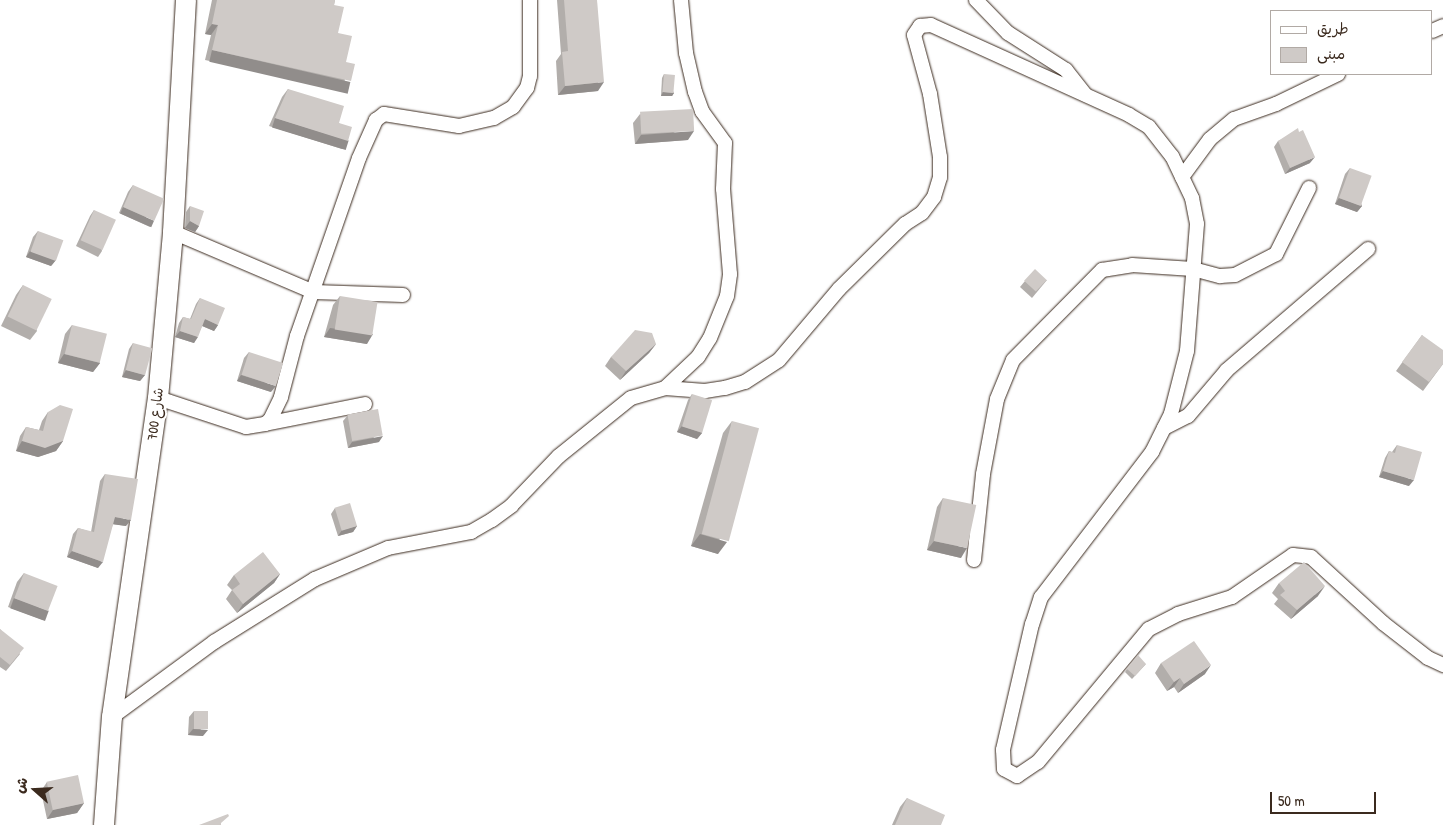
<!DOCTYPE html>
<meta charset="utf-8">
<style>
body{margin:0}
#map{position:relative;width:1443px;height:825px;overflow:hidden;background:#fff;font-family:"Patrick Hand","Playpen Sans Arabic",sans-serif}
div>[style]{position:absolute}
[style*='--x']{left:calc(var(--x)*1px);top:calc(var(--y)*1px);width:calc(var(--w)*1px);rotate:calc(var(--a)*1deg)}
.roads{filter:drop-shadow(0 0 1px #3b2a1e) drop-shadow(0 0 1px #3b2a1e)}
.minor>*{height:14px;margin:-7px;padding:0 7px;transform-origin:7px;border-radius:7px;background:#fff}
.secondary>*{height:20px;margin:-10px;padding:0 10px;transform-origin:10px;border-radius:10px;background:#fff}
.wall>*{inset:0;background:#b2aeab}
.shaded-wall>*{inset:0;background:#918d8b;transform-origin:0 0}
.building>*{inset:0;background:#cfcac7;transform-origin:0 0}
span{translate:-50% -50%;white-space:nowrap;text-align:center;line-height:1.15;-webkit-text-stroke:4px #fff;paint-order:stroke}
.street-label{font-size:14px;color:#3b2a1e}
.legend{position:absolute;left:1270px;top:10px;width:162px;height:65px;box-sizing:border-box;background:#fff;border:1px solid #b1aaa5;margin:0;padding:6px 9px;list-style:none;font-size:15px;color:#3b2a1e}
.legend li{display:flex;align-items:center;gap:10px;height:25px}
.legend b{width:25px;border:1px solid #b1aaa5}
.north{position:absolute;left:10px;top:765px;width:50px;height:50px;-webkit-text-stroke:4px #fff;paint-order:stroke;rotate:289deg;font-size:14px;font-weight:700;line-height:20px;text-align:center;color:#3b2a1e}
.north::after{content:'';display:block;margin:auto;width:18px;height:22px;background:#3b2a1e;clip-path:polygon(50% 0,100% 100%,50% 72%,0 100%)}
.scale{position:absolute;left:1270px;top:792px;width:106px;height:22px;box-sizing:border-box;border:2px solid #3b2a1e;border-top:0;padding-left:6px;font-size:15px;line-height:18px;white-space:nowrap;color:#3b2a1e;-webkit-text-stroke:4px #fff;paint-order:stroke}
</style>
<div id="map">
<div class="roads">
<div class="minor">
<div style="--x:976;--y:0;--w:46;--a:45.9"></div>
<div style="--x:1008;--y:33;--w:69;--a:32.5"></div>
<div style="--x:1066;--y:70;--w:31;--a:52"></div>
<div style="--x:1432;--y:31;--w:12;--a:-24"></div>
<div style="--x:1182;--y:177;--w:47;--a:-53.6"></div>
<div style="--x:1210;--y:139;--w:31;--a:-40"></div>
<div style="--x:1234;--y:119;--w:45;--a:-19.7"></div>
<div style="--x:1276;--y:104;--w:69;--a:-25.8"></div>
<div style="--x:173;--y:232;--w:153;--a:23.1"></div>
<div style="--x:314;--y:292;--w:89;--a:1.9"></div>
<div style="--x:665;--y:388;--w:45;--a:-43.2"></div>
<div style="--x:698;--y:357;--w:22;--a:-58"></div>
<div style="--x:710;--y:338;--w:45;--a:-68"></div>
<div style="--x:727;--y:296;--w:22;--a:-82"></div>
<div style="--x:730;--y:274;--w:85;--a:-94.7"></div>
<div style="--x:723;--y:189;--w:46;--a:-87.5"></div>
<div style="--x:725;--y:143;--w:39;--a:-126"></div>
<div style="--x:702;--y:111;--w:20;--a:-110"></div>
<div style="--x:695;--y:92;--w:40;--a:-103"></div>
<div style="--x:686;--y:53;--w:53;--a:-95.4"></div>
<div style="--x:158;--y:398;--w:93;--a:18.2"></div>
<div style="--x:246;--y:427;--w:19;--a:-9"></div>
<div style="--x:265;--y:424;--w:6;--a:-39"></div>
<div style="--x:270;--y:420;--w:25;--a:-64"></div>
<div style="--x:281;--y:397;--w:63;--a:-75.3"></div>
<div style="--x:297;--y:336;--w:188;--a:-70.8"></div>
<div style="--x:359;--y:158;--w:42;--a:-65.9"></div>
<div style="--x:376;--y:120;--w:10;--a:-37"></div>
<div style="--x:384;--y:114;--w:76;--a:9.1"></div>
<div style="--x:459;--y:126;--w:36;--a:-13"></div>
<div style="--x:494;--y:118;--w:22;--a:-30"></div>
<div style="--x:513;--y:107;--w:24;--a:-54"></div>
<div style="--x:527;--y:88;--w:12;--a:-76"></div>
<div style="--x:530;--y:76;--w:76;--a:-90"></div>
<div style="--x:265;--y:424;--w:102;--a:-11.3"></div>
<div style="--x:1164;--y:428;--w:27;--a:-27"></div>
<div style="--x:1188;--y:416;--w:60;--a:-49.7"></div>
<div style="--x:1227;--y:370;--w:186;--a:-40.6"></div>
<div style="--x:974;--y:560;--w:86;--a:-84"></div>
<div style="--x:983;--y:474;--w:76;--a:-79.4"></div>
<div style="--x:997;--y:399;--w:42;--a:-67.7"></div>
<div style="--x:1013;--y:360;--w:127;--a:-45.3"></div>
<div style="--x:1102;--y:270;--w:30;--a:-9"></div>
<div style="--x:1132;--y:265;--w:61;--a:3.8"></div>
<div style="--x:1193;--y:269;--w:28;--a:15"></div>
<div style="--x:1220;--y:276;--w:15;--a:-4"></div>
<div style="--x:1235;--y:275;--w:46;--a:-27.1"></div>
<div style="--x:1276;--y:254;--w:74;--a:-63.4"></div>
<div style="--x:112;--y:717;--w:127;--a:-36.3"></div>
<div style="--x:214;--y:642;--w:119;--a:-32"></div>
<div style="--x:315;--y:579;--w:79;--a:-23"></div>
<div style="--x:388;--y:548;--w:85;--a:-10.9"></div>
<div style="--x:471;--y:532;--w:24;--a:-30"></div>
<div style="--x:492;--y:520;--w:24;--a:-36"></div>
<div style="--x:511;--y:506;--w:69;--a:-46.2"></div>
<div style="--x:559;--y:456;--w:92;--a:-38.9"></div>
<div style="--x:631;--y:398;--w:35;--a:-16"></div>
<div style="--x:665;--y:388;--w:40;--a:4.3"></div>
<div style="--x:705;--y:391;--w:20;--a:-9"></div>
<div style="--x:725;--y:388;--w:21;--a:-17"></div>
<div style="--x:745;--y:382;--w:40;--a:-32.9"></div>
<div style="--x:779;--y:360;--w:93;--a:-49.8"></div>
<div style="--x:839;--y:289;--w:93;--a:-44.6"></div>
<div style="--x:905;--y:224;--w:20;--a:-33"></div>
<div style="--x:922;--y:213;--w:20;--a:-53"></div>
<div style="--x:934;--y:197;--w:21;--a:-73"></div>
<div style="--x:940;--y:177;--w:20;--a:-90"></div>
<div style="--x:940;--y:157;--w:64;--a:-99"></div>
<div style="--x:930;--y:94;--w:61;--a:-105.2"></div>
<div style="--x:914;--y:35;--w:11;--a:-56"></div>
<div style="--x:920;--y:26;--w:11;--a:-5"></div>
<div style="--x:931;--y:25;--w:217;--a:24.4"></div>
<div style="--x:1129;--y:115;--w:23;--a:31"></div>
<div style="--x:1149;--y:127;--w:37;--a:52"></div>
<div style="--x:1172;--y:156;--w:47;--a:64.5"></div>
<div style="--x:1192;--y:198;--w:26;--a:79"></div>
<div style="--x:1197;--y:224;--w:127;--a:94.5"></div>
<div style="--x:1187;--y:351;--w:65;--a:104.3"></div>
<div style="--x:1171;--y:414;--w:42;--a:116.6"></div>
<div style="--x:1152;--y:452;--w:183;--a:127.4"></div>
<div style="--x:1041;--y:597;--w:28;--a:108"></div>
<div style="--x:1032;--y:624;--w:129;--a:103"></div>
<div style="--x:1003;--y:750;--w:19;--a:87"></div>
<div style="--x:1004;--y:769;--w:15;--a:28"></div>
<div style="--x:1017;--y:776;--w:25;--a:-34"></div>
<div style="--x:1038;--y:762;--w:173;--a:-50.2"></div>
<div style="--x:1149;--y:629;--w:33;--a:-27"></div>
<div style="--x:1178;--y:614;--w:57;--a:-17.5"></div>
<div style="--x:1232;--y:597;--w:74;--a:-34.5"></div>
<div style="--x:1293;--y:555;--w:18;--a:6"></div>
<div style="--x:1311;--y:557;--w:98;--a:42.5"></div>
<div style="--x:1383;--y:623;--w:57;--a:37.9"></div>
<div style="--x:1428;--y:658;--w:17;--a:25"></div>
</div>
<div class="secondary">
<div style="--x:104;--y:825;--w:108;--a:-85.8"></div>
<div style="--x:112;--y:717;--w:322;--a:-81.8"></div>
<div style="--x:158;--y:398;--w:167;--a:-84.8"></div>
<div style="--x:173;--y:232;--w:232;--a:-86.8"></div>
</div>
</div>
<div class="wall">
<div style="clip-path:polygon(212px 0,335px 0,334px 5px,338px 33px,346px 62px,344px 91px,205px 60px,211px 35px,205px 34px)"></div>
<div style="clip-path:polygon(557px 0,597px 0,598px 91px,558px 95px,556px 61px,561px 54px)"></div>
<div style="clip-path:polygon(664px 74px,674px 93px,672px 96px,661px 96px,662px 78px)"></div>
<div style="clip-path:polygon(288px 89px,339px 123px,348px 141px,342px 149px,269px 126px,282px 97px)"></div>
<div style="clip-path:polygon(640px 114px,688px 140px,635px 144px,633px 123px)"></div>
<div style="clip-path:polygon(1299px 132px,1310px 163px,1285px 174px,1274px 147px,1278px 141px)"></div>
<div style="clip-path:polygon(1350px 168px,1362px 206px,1357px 212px,1335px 204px,1345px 174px)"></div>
<div style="clip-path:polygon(133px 185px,150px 227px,119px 213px,128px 192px)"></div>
<div style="clip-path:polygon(190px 206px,199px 226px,195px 232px,185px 228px,186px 212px)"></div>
<div style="clip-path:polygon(94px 210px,102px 251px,98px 257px,76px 246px,90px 216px)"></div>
<div style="clip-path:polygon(38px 231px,56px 260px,51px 266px,26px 257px,33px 237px)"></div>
<div style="clip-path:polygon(1047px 280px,1032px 298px,1020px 287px,1025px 281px)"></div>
<div style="clip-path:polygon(23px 285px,37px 331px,30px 340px,1px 326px,16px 295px)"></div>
<div style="clip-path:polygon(340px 296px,367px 344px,324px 337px,333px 305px)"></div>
<div style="clip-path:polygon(200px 298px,218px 325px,214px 331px,202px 326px,194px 343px,175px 337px,179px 323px,183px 317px,190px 319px,196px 304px)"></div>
<div style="clip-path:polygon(72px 325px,100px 363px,93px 372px,58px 363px,65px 334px)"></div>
<div style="clip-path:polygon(1422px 335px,1443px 364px,1423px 391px,1396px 371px)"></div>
<div style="clip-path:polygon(133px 343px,145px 375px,140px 381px,122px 377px,129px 349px)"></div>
<div style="clip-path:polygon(656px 344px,649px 353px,620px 380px,605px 366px,611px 357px)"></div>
<div style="clip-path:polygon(249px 352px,271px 392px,237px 381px,244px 358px)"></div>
<div style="clip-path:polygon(692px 394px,702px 433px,697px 439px,677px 432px,688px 400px)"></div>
<div style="clip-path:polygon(48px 412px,63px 441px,56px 451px,38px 457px,16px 451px,20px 436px,26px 427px,39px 430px,42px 421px)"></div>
<div style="clip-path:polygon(348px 415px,379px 442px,348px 448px,343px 421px)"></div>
<div style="clip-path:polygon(732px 421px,718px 554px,691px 546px,723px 433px)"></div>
<div style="clip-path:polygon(1397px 445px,1409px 486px,1379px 477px,1385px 458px,1389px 451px,1392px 452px)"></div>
<div style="clip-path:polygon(105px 474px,126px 526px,113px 524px,98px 568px,67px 557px,73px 534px,78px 528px,91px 532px,100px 481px)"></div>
<div style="clip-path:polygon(943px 498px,961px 558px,927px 550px,937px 507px)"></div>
<div style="clip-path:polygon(335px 508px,357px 526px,353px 532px,338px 536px,331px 514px)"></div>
<div style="clip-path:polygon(24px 573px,43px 620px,8px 607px,17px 582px)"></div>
<div style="clip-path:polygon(280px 574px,274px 583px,237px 613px,226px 599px,232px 590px,227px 585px,234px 575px)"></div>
<div style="clip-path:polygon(1279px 583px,1318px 596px,1291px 619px,1274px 604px,1278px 599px,1272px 593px)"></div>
<div style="clip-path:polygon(0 629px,20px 654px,6px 671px,0 667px)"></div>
<div style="clip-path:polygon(1161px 663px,1205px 674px,1178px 693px,1174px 687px,1167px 691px,1155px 673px)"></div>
<div style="clip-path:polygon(1146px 664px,1132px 679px,1125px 672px,1127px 669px)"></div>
<div style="clip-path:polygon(194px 711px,203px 736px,188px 735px,189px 717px)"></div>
<div style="clip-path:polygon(47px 782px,84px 803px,77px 813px,47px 819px,41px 791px)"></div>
<div style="clip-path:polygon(907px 798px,941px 825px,892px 825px,900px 807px)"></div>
</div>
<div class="shaded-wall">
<div style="clip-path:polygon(212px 24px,218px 25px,211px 35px,205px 34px)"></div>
<div style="left:212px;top:50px;width:142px;height:12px;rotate:13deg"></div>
<div style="clip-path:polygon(604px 82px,598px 91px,558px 95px,565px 86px)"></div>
<div style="clip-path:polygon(663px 92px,674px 93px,672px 96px,661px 96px)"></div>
<div style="left:275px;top:118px;width:77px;height:10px;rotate:17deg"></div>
<div style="clip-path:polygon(694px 131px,688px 140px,635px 144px,641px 135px)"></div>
<div style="clip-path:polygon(1315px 157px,1310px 163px,1285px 174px,1290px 168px)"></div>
<div style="clip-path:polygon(1339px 198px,1362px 206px,1357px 212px,1335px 204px)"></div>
<div style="left:123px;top:207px;width:34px;height:7px;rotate:24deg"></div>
<div style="clip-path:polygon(190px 221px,199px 226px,195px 232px,185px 228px)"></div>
<div style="clip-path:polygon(30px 251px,56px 260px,51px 266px,26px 257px)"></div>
<div style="clip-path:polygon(205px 319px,218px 325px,214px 331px,200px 325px)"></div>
<div style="clip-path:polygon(330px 328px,373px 334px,367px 344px,324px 337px)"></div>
<div style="clip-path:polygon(180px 331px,198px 337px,194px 343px,175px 337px)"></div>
<div style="clip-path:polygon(656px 344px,649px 353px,620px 380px,626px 371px)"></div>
<div style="clip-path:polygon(64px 354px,100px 363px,93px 372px,58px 363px)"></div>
<div style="clip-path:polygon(126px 370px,145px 375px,140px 381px,122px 377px)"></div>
<div style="clip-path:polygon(241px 375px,276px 386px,271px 392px,237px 381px)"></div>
<div style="clip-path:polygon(682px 426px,702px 433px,697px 439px,677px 432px)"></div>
<div style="clip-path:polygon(383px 436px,379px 442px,348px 448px,352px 442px)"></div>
<div style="clip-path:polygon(22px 441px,63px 441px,56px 451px,38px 457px,16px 451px)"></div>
<div style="clip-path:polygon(1383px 471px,1414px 480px,1409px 486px,1379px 477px)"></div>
<div style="clip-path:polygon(115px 517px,131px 520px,126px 526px,111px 524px)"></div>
<div style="clip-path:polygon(357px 526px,353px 532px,338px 536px,342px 530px)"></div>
<div style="clip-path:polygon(700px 534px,727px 542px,718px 554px,691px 546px)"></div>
<div style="clip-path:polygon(934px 541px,967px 548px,961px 558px,927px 550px)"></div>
<div style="clip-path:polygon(72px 551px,103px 562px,98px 568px,67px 557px)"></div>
<div style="clip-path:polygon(280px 574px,274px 583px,237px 613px,243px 604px)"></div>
<div style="clip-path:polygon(1325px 586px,1318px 596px,1291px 619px,1297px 610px)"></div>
<div style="left:14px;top:598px;width:37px;height:11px;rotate:20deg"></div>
<div style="clip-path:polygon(1211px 665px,1205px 674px,1178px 693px,1184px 684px)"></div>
<div style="clip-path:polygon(1180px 678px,1174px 687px,1167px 691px,1174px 682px)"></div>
<div style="clip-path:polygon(193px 729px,208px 730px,203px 736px,188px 735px)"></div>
<div style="clip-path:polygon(84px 803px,77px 813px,47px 819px,53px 810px)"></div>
</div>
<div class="building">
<div style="clip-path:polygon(217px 0,335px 0,334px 5px,344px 7px,338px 33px,352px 36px,346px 62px,355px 64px,351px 81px,212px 50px,218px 25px,212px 24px)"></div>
<div style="clip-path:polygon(564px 0,597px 0,604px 82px,565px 86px,562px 52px,568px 51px)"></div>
<div style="left:664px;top:74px;width:11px;height:18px;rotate:5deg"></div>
<div style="clip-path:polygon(288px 89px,344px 106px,339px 123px,352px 127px,348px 141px,275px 118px)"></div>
<div style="left:693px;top:109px;width:22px;height:53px;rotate:87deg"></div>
<div style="clip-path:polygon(1298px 128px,1299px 132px,1303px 130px,1315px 157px,1290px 168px,1278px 141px)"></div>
<div style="left:1350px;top:168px;width:23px;height:32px;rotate:20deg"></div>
<div style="left:133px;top:185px;width:34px;height:24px;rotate:24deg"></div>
<div style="clip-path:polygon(190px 206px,204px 211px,199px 226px,190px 221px)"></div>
<div style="left:94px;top:210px;width:24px;height:33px;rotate:24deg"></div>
<div style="left:38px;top:231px;width:27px;height:22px;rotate:20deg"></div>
<div style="left:1035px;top:269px;width:16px;height:16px;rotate:43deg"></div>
<div style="left:23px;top:285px;width:32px;height:35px;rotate:26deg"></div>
<div style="left:340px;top:296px;width:38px;height:34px;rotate:9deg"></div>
<div style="clip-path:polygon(200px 298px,225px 308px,218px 325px,205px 319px,198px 337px,180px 331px,183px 317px,191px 319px)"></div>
<div style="left:72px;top:325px;width:36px;height:30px;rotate:14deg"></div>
<div style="clip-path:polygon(635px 330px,652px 333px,656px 344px,626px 371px,611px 357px)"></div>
<div style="clip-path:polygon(1422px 335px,1443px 350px,1443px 364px,1429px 382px,1402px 362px)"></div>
<div style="left:133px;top:343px;width:20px;height:28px;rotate:15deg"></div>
<div style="left:249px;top:352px;width:36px;height:24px;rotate:18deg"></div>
<div style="left:692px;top:394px;width:21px;height:34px;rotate:17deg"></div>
<div style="clip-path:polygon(60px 405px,73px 409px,63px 441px,45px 448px,22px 441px,26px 427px,43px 431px,48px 412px)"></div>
<div style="left:378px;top:409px;width:27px;height:31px;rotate:80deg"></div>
<div style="left:732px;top:421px;width:28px;height:117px;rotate:15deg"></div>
<div style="clip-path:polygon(1397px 445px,1422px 452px,1414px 480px,1383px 471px,1389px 451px,1395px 453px)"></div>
<div style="clip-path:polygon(105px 474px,138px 479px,131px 520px,115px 517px,103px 562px,72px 551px,78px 528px,94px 532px)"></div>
<div style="left:943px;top:498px;width:34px;height:44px;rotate:12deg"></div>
<div style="left:350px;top:503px;width:24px;height:16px;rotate:73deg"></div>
<div style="clip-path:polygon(263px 552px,280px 574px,243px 604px,232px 590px,240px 584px,234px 575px)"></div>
<div style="clip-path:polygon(1304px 562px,1325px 586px,1297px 610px,1280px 595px,1285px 591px,1279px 583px)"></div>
<div style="left:24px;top:573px;width:36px;height:27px;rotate:21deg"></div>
<div style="clip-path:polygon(0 629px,24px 648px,10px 665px,0 657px)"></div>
<div style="clip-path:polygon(1194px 641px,1211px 665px,1184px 684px,1180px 678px,1174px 682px,1161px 663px)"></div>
<div style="clip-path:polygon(1138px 655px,1146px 664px,1135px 676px,1127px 669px)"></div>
<div style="left:194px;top:711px;width:14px;height:18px"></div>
<div style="left:78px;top:775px;width:29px;height:32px;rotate:78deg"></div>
<div style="clip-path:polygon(907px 798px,945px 815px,941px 825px,895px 825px)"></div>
<div style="clip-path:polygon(228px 814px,229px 816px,221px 823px,221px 825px,199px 825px)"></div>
</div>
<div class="street-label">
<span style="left:155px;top:414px;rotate:-83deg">شارع 700</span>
</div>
<ul class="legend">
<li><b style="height:6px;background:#fff"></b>طريق</li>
<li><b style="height:14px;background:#cfcac7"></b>مبنى</li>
</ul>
<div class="north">ش</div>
<div class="scale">50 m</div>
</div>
